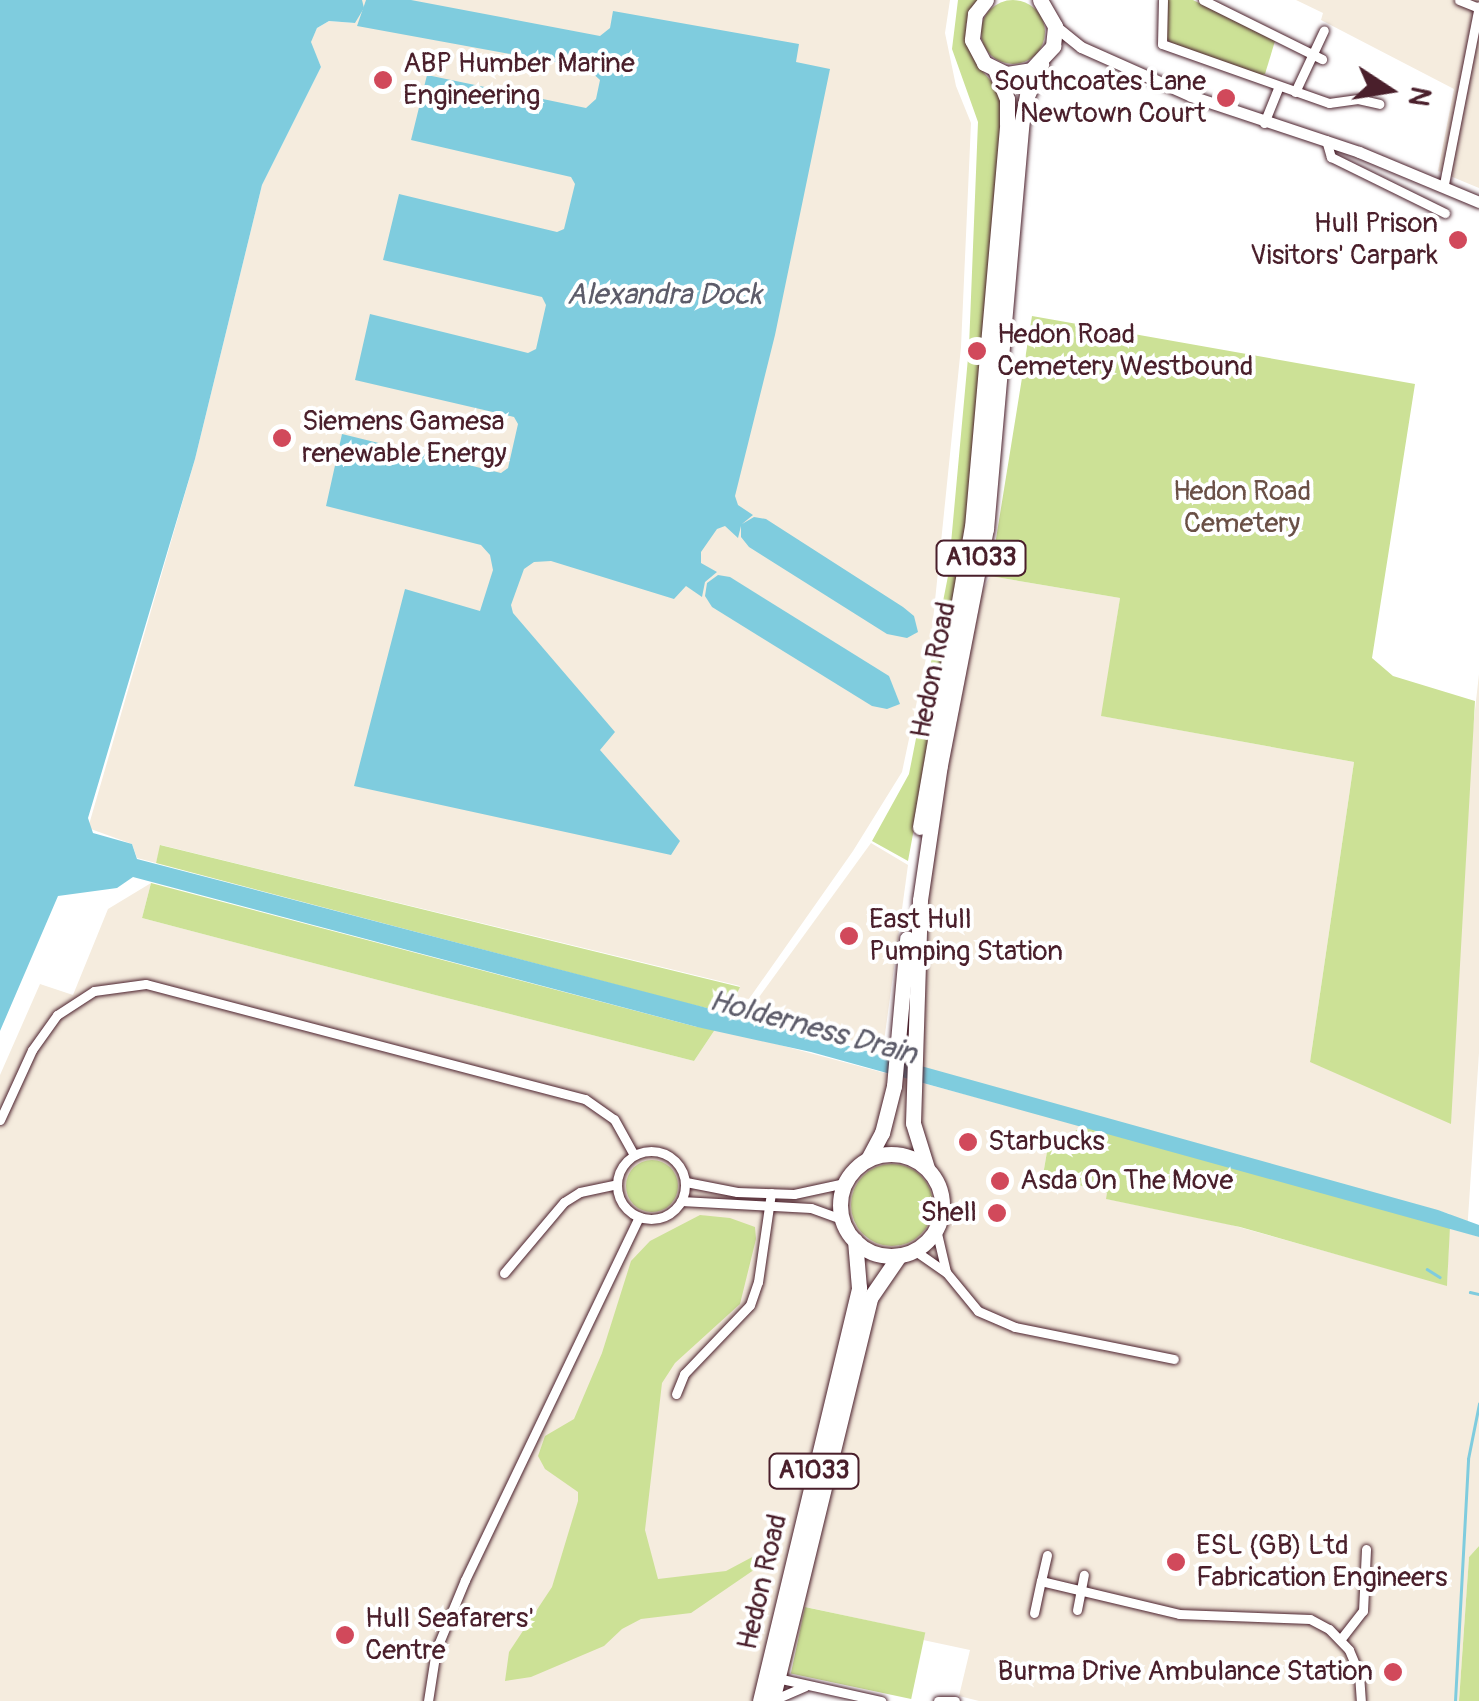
<!DOCTYPE html>
<style>
body{margin:0}
#map{position:relative;width:1479px;height:1701px;overflow:hidden;background:#fff;font-family:Pangolin,sans-serif}
div>[style]{position:absolute}
[style*='--x']{left:calc(var(--x)*1px);top:calc(var(--y)*1px);width:calc(var(--w)*1px);rotate:calc(var(--a)*1deg)}
.built>*{inset:0;background:#f5ecde}
.green>*{inset:0;background:#cce196;transform-origin:0 0}
.round{border-radius:50%}
.water>*{inset:0;background:#7fccde}
.stream>*{height:2.5px;margin:-1.25px;padding:0 1.25px;transform-origin:1.25px;border-radius:1.25px;background:#7fccde}
.roads{filter:drop-shadow(0 0 2px #4a1f2b) drop-shadow(0 0 2px #4a1f2b)}
.minor>*{height:9px;margin:-4.5px;padding:0 4.5px;transform-origin:4.5px;border-radius:4.5px;background:#fff}
.minor>.ring{margin:-4.5px;padding:0;box-sizing:content-box;background:none;border:9px solid #fff;border-radius:50%}
.tertiary>*{height:11px;margin:-5.5px;padding:0 5.5px;transform-origin:5.5px;border-radius:5.5px;background:#fff}
.trunk>*{height:15px;margin:-7.5px;padding:0 7.5px;transform-origin:7.5px;border-radius:7.5px;background:#fff}
.trunk>.ring{margin:-7.5px;padding:0;box-sizing:content-box;background:none;border:15px solid #fff;border-radius:50%}
.dots>*{width:28px;height:28px;translate:-50% -50%;box-sizing:border-box;border:5px solid #fff;border-radius:50%}
span{translate:-50% -50%;white-space:nowrap;text-align:center;line-height:1.15;-webkit-text-stroke:8px #fff;paint-order:stroke}
.shield-label span{padding:2px 8px;background:#fff;border:2px solid;border-radius:8px;-webkit-text-stroke-width:0}
.shield-label{font-size:25px;color:#4a1f2b;font-weight:700}
.poi-label{font-size:28px;color:#4a1f2b}
.left{translate:0 -50%;text-align:left}
.right{translate:-100% -50%;text-align:right}
.park-label{font-size:28px;color:#6a5046}
.street-label{font-size:28px;color:#4a1f2b}
.water-label{font-size:30px;color:#5d5c6a;font-style:italic}
.north{position:absolute;left:1339px;top:40px;width:100px;height:100px;-webkit-text-stroke:8px #fff;paint-order:stroke;rotate:102deg;font-size:28px;font-weight:700;line-height:40px;text-align:center;color:#4a1f2b}
.north::after{content:'';display:block;margin:auto;width:35px;height:45px;background:#4a1f2b;clip-path:polygon(50% 0,100% 100%,50% 72%,0 100%)}
</style>
<div id="map">
<div class="built">
<div style="clip-path:polygon(362px 0,950px 0,945px 33px,956px 86px,971px 123px,961px 347px,932px 630px,902px 772px,853px 851px,737px 1016px,728px 1013px,740px 986px,161px 845px,156px 863px,137px 858px,132px 844px,88px 828px,195px 459px,262px 185px,321px 67px,310px 42px,317px 28px,329px 21px,355px 23px)"></div>
<div style="clip-path:polygon(1296px 0,1479px 0,1479px 188px,1438px 171px,1454px 89px,1321px 20px,1323px 13px)"></div>
<div style="clip-path:polygon(evenodd,990px 576px,1120px 598px,1102px 716px,1354px 762px,1310px 1062px,1473px 728px,1479px 674px,1479px 1053px,1467px 1233px,1479px 1237px,1479px 1546px,1469px 1557px,1459px 1701px,979px 1701px,959px 1696px,970px 1650px,923px 1640px,925px 1633px,806px 1607px,782px 1701px,0 1701px,0 1075px,40px 984px,73px 995px,108px 909px,151px 883px,142px 918px,439px 996px,694px 1061px,716px 1028px,1084px 1126px,1048px 1146px,1043px 1175px,1108px 1193px,1107px 1199px,1228px 1224px,1447px 1285px,1450px 1214px,905px 1064px,907px 988px,960px 636px,990px 576px,867px 1172px,899px 1246px,867px 1239px,853px 1221px,853px 1192px,867px 1172px)"></div>
<div style="clip-path:polygon(871px 843px,908px 865px,883px 1049px,746px 1015px)"></div>
</div>
<div class="green">
<div class="round" style="left:981px;top:0;width:64px;height:64px"></div>
<div style="clip-path:polygon(958px 0,978px 0,966px 24px,969px 47px,977px 65px,1005px 97px,970px 526px,908px 861px,872px 841px,909px 774px,948px 576px,969px 347px,978px 122px,952px 49px)"></div>
<div style="clip-path:polygon(1167px 0,1193px 0,1275px 41px,1265px 74px,1257px 76px,1170px 42px,1164px 36px)"></div>
<div style="clip-path:polygon(1032px 316px,1415px 384px,1372px 658px,1393px 676px,1475px 701px,1451px 1124px,1310px 1062px,1354px 762px,1101px 716px,1120px 598px,990px 576px)"></div>
<div style="clip-path:polygon(160px 845px,740px 987px,728px 1013px,685px 1003px,156px 863px)"></div>
<div style="clip-path:polygon(151px 883px,697px 1027px,716px 1028px,694px 1061px,439px 996px,142px 918px)"></div>
<div style="clip-path:polygon(1084px 1126px,1450px 1227px,1447px 1286px,1240px 1227px,1106px 1199px,1107px 1193px,1043px 1175px,1048px 1146px)"></div>
<div class="round" style="left:626px;top:1160px;width:52px;height:52px"></div>
<div class="round" style="left:851px;top:1164px;width:82px;height:82px"></div>
<div style="clip-path:polygon(700px 1215px,730px 1218px,755px 1227px,756px 1239px,740px 1304px,675px 1363px,662px 1383px,645px 1530px,658px 1579px,726px 1571px,782px 1541px,780px 1552px,691px 1613px,641px 1619px,622px 1629px,604px 1646px,531px 1677px,505px 1681px,509px 1652px,552px 1587px,578px 1501px,578px 1492px,545px 1469px,538px 1456px,545px 1436px,574px 1419px,602px 1353px,631px 1261px,650px 1241px)"></div>
<div style="clip-path:polygon(1479px 1546px,1479px 1701px,1459px 1701px,1469px 1557px)"></div>
<div style="left:805px;top:1607px;width:123px;height:68px;rotate:12deg"></div>
</div>
<div class="water">
<div style="clip-path:polygon(0 0,362px 0,364px 8px,355px 23px,329px 21px,317px 28px,311px 42px,321px 67px,262px 185px,195px 459px,88px 818px,93px 833px,132px 844px,137px 859px,799px 1032px,1438px 1210px,1479px 1225px,1479px 1237px,811px 1052px,697px 1027px,133px 877px,117px 888px,58px 896px,0 1031px)"></div>
<div style="clip-path:polygon(366px 0,411px 0,600px 36px,610px 28px,613px 11px,799px 44px,796px 62px,830px 69px,775px 335px,735px 496px,738px 505px,753px 515px,742px 524px,754px 517px,766px 519px,903px 607px,914px 616px,918px 632px,907px 638px,887px 634px,749px 547px,741px 537px,741px 526px,738px 538px,725px 526px,717px 529px,701px 552px,701px 563px,717px 572px,705px 582px,702px 597px,686px 586px,674px 599px,551px 561px,534px 562px,524px 569px,511px 605px,513px 613px,615px 732px,600px 750px,680px 841px,671px 855px,354px 786px,405px 589px,480px 611px,493px 570px,490px 555px,481px 545px,326px 506px,342px 434px,501px 473px,508px 468px,518px 424px,514px 417px,355px 380px,370px 314px,528px 353px,536px 349px,546px 305px,542px 297px,383px 260px,399px 194px,557px 232px,564px 229px,575px 184px,571px 177px,411px 140px,427px 75px,586px 108px,596px 99px,600px 80px,587px 68px,357px 26px)"></div>
<div style="clip-path:polygon(718px 575px,730px 577px,889px 676px,900px 704px,887px 709px,872px 706px,712px 607px,705px 596px,707px 583px)"></div>
</div>
<div class="stream">
<div style="--x:1427;--y:1269;--w:15;--a:32"></div>
<div style="--x:1470;--y:1292;--w:9;--a:13"></div>
<div style="--x:1455;--y:1701;--w:242;--a:-86.9"></div>
<div style="--x:1468;--y:1459;--w:56;--a:-78.7"></div>
</div>
<div class="roads">
<div class="minor">
<div style="--x:1163;--y:0;--w:44;--a:91.3"></div>
<div style="--x:1162;--y:44;--w:177;--a:19.5"></div>
<div style="--x:1329;--y:103;--w:29;--a:-8"></div>
<div style="--x:1358;--y:99;--w:22;--a:13"></div>
<div style="--x:1203;--y:0;--w:133;--a:26.4"></div>
<div style="--x:1459;--y:0;--w:22;--a:22"></div>
<div style="--x:1295;--y:92;--w:68;--a:-64.9"></div>
<div style="--x:1264;--y:123;--w:38;--a:-68"></div>
<div style="--x:1326;--y:140;--w:18;--a:74"></div>
<div style="--x:1331;--y:157;--w:127;--a:26.2"></div>
<div style="--x:1444;--y:184;--w:181;--a:-78.9"></div>
<div style="--x:0;--y:1120;--w:77;--a:-65.4"></div>
<div style="--x:32;--y:1050;--w:43;--a:-54.5"></div>
<div style="--x:57;--y:1015;--w:44;--a:-33"></div>
<div style="--x:94;--y:991;--w:52;--a:-7.7"></div>
<div style="--x:146;--y:984;--w:454;--a:14.7"></div>
<div style="--x:585;--y:1099;--w:35;--a:35"></div>
<div style="--x:614;--y:1119;--w:41;--a:60.9"></div>
<div class="ring" style="left:617px;top:1151px;width:59px;height:59px"></div>
<div style="--x:686;--y:1182;--w:52;--a:11.1"></div>
<div style="--x:737;--y:1192;--w:57;--a:2"></div>
<div style="--x:794;--y:1194;--w:52;--a:-12.2"></div>
<div style="--x:681;--y:1201;--w:130;--a:3.1"></div>
<div style="--x:811;--y:1208;--w:33;--a:20"></div>
<div style="--x:936;--y:1229;--w:44;--a:76.9"></div>
<div style="--x:946;--y:1272;--w:50;--a:50.6"></div>
<div style="--x:978;--y:1311;--w:40;--a:23.4"></div>
<div style="--x:1015;--y:1327;--w:162;--a:11.4"></div>
<div style="--x:914;--y:1250;--w:39;--a:35"></div>
<div style="--x:504;--y:1273;--w:93;--a:-49.8"></div>
<div style="--x:564;--y:1202;--w:19;--a:-32"></div>
<div style="--x:580;--y:1192;--w:38;--a:-12"></div>
<div style="--x:676;--y:1394;--w:22;--a:-68"></div>
<div style="--x:684;--y:1374;--w:95;--a:-46.3"></div>
<div style="--x:750;--y:1305;--w:24;--a:-71"></div>
<div style="--x:758;--y:1282;--w:90;--a:-81.7"></div>
<div style="--x:1047;--y:1555;--w:27;--a:103"></div>
<div style="--x:1041;--y:1581;--w:142;--a:13.4"></div>
<div style="--x:1179;--y:1614;--w:131;--a:2.2"></div>
<div style="--x:1310;--y:1619;--w:21;--a:28"></div>
<div style="--x:1329;--y:1629;--w:29;--a:46"></div>
<div style="--x:1349;--y:1650;--w:26;--a:67"></div>
<div style="--x:1359;--y:1674;--w:27;--a:86"></div>
<div style="--x:1077;--y:1610;--w:36;--a:-79"></div>
<div style="--x:1034;--y:1613;--w:33;--a:-78"></div>
<div style="--x:1340;--y:1640;--w:37;--a:-52"></div>
<div style="--x:1363;--y:1611;--w:62;--a:-87.2"></div>
<div style="--x:777;--y:1678;--w:107;--a:12.5"></div>
<div style="--x:773;--y:1700;--w:34;--a:-23"></div>
<div style="--x:428;--y:1701;--w:52;--a:-81.1"></div>
<div style="--x:436;--y:1650;--w:76;--a:-67.5"></div>
<div style="--x:465;--y:1580;--w:403;--a:-64.4"></div>
<div style="--x:938;--y:1701;--w:17;--a:0"></div>
</div>
<div class="tertiary">
<div style="--x:1055;--y:26;--w:33;--a:39"></div>
<div style="--x:1081;--y:47;--w:120;--a:24"></div>
<div style="--x:1191;--y:96;--w:177;--a:18.4"></div>
<div style="--x:1359;--y:152;--w:130;--a:22.6"></div>
</div>
<div class="trunk">
<div style="--x:986;--y:0;--w:18;--a:128"></div>
<div style="--x:975;--y:14;--w:26;--a:97"></div>
<div style="--x:972;--y:40;--w:26;--a:62"></div>
<div style="--x:984;--y:63;--w:25;--a:26"></div>
<div style="--x:1007;--y:74;--w:24;--a:-9"></div>
<div style="--x:1031;--y:70;--w:33;--a:-47"></div>
<div style="--x:1053;--y:46;--w:20;--a:-84"></div>
<div style="--x:1055;--y:26;--w:30;--a:-120"></div>
<div style="--x:920;--y:827;--w:304;--a:-80.2"></div>
<div style="--x:972;--y:527;--w:405;--a:-85"></div>
<div style="--x:1007;--y:124;--w:25;--a:-90"></div>
<div style="--x:1007;--y:99;--w:31;--a:-112"></div>
<div class="ring" style="left:840px;top:1154px;width:87px;height:87px"></div>
<div style="--x:868;--y:1159;--w:30;--a:-62"></div>
<div style="--x:882;--y:1133;--w:49;--a:-75.7"></div>
<div style="--x:894;--y:1086;--w:148;--a:-84.9"></div>
<div style="--x:927;--y:1168;--w:47;--a:-107.3"></div>
<div style="--x:913;--y:1123;--w:223;--a:-88.2"></div>
<div style="--x:920;--y:900;--w:136;--a:-81.6"></div>
<div style="--x:940;--y:765;--w:240;--a:-79"></div>
<div style="--x:986;--y:529;--w:405;--a:-85"></div>
<div style="--x:1021;--y:126;--w:31;--a:-79"></div>
<div style="--x:1027;--y:96;--w:35;--a:-66"></div>
<div style="--x:760;--y:1701;--w:425;--a:-76.5"></div>
<div style="--x:859;--y:1288;--w:48;--a:-94.8"></div>
<div style="--x:772;--y:1701;--w:415;--a:-76.3"></div>
<div style="--x:870;--y:1298;--w:51;--a:-55.4"></div>
</div>
</div>
<div class="dots">
<div style="left:383px;top:80px;background:#d1495b"></div>
<div style="left:1226px;top:98px;background:#d1495b"></div>
<div style="left:1458px;top:240px;background:#d1495b"></div>
<div style="left:977px;top:351px;background:#d1495b"></div>
<div style="left:282px;top:438px;background:#d1495b"></div>
<div style="left:849px;top:936px;background:#d1495b"></div>
<div style="left:968px;top:1142px;background:#d1495b"></div>
<div style="left:1000px;top:1181px;background:#d1495b"></div>
<div style="left:997px;top:1213px;background:#d1495b"></div>
<div style="left:1176px;top:1562px;background:#d1495b"></div>
<div style="left:345px;top:1635px;background:#d1495b"></div>
<div style="left:1393px;top:1672px;background:#d1495b"></div>
</div>
<div class="shield-label">
<span style="left:981px;top:558px">A1033</span>
<span style="left:814px;top:1471px">A1033</span>
</div>
<div class="poi-label">
<span class="left" style="left:403px;top:80px">ABP Humber Marine<br>Engineering</span>
<span class="right" style="left:1206px;top:98px">Southcoates Lane<br>Newtown Court</span>
<span class="right" style="left:1438px;top:240px">Hull Prison<br>Visitors' Carpark</span>
<span class="left" style="left:997px;top:351px">Hedon Road<br>Cemetery Westbound</span>
<span class="left" style="left:302px;top:438px">Siemens Gamesa<br>renewable Energy</span>
<span class="left" style="left:869px;top:936px">East Hull<br>Pumping Station</span>
<span class="left" style="left:988px;top:1142px">Starbucks</span>
<span class="left" style="left:1020px;top:1181px">Asda On The Move</span>
<span class="right" style="left:977px;top:1213px">Shell</span>
<span class="left" style="left:1196px;top:1562px">ESL (GB) Ltd<br>Fabrication Engineers</span>
<span class="left" style="left:365px;top:1635px">Hull Seafarers'<br>Centre</span>
<span class="right" style="left:1373px;top:1672px">Burma Drive Ambulance Station</span>
</div>
<div class="park-label">
<span style="left:1242px;top:508px">Hedon Road<br>Cemetery</span>
</div>
<div class="street-label">
<span style="left:934px;top:670px;rotate:-79deg">Hedon Road</span>
<span style="left:763px;top:1582px;rotate:-77deg">Hedon Road</span>
</div>
<div class="water-label">
<span style="left:664px;top:295px">Alexandra Dock</span>
<span style="left:813px;top:1028px;rotate:15deg">Holderness Drain</span>
</div>
<div class="north">N</div>
</div>
